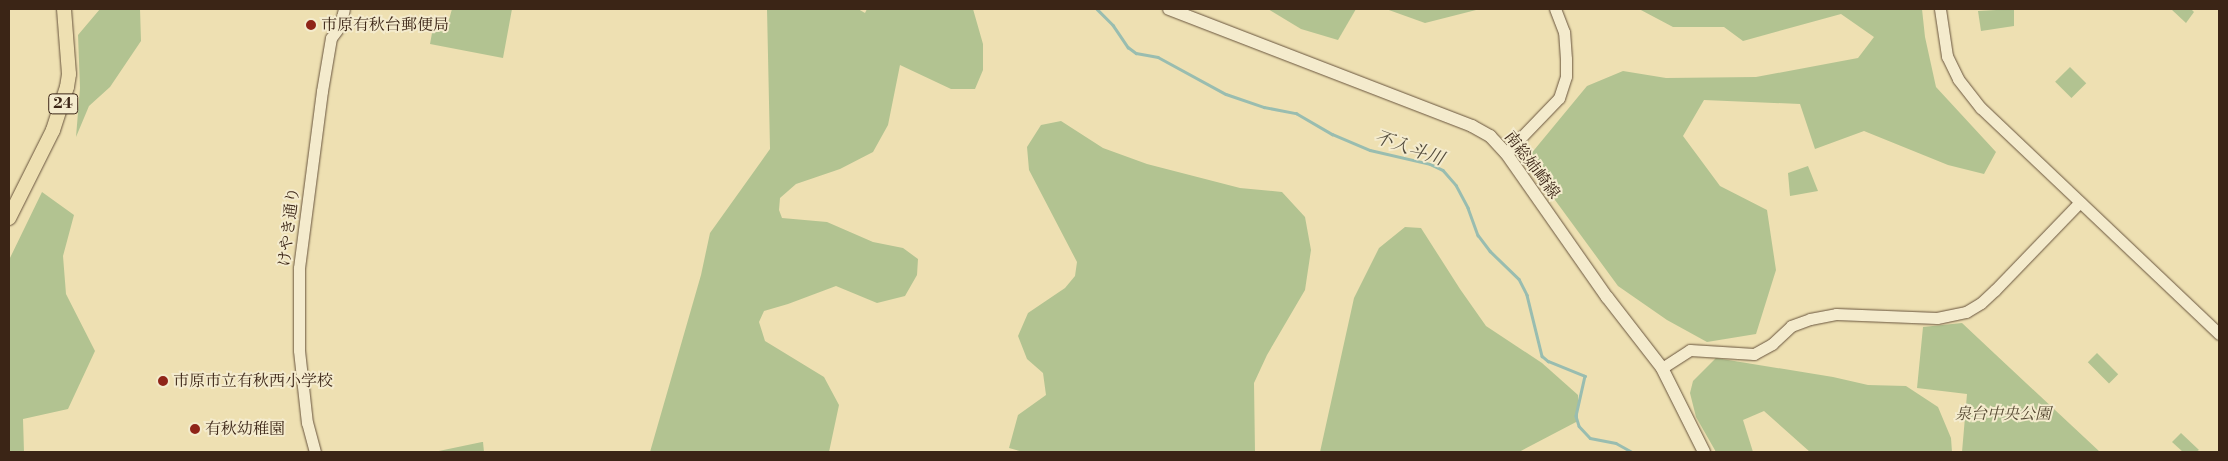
<!DOCTYPE html>
<meta charset="utf-8">
<style>
body{margin:0}
#map{position:relative;width:2228px;height:461px;overflow:hidden;background:#eee0b2;font-family:"Libre Bodoni","Noto Serif JP",serif}
div>[style]{position:absolute}
[style*='--x']{left:calc(var(--x)*1px);top:calc(var(--y)*1px);width:calc(var(--w)*1px);rotate:calc(var(--a)*1deg)}
.green>*{inset:0;background:#b2c391;transform-origin:0 0}
.stream>*{height:2.5px;margin:-1.25px;padding:0 1.25px;transform-origin:1.25px;border-radius:1.25px;background:#99bdb0}
.roads{filter:drop-shadow(0 0 1px #68543d) drop-shadow(0 0 1px #68543d)}
.tertiary>*{height:11px;margin:-5.5px;padding:0 5.5px;transform-origin:5.5px;border-radius:5.5px;background:#f4ebcd}
.secondary>*{height:12px;margin:-6px;padding:0 6px;transform-origin:6px;border-radius:6px;background:#f4ebcd}
.primary>*{height:14px;margin:-7px;padding:0 7px;transform-origin:7px;border-radius:7px;background:#eee0b2}
.dots>*{width:14px;height:14px;translate:-50% -50%;box-sizing:border-box;border:2px solid #f4ebcd;border-radius:50%}
span{translate:-50% -50%;white-space:nowrap;text-align:center;line-height:1.15;-webkit-text-stroke:4px #f4ebcd;paint-order:stroke}
.shield-label span{padding:1px 4px;background:#f4ebcd;border:1px solid;border-radius:4px;-webkit-text-stroke-width:0}
.shield-label{font-size:15px;color:#3b2516;font-weight:700}
.poi-label{font-size:16px;color:#3b2516}
.left{translate:0 -50%;text-align:left}
.street-label{font-size:16px;color:#3b2516}
.park-label{font-size:16px;color:#594c35;font-style:italic}
.water-label{font-size:18px;color:#524b3c;font-style:italic}
.frame{position:absolute;inset:0;border:10px solid #3b2516;pointer-events:none}
</style>
<div id="map">
<div class="green">
<div style="clip-path:polygon(100px 9px,140px 9px,141px 41px,110px 87px,89px 106px,76px 137px,80px 88px,78px 35px)"></div>
<div style="clip-path:polygon(452px 9px,512px 9px,503px 58px,430px 44px,432px 33px,446px 30px)"></div>
<div style="clip-path:polygon(767px 9px,858px 9px,865px 13px,867px 9px,973px 9px,983px 44px,983px 70px,975px 89px,951px 89px,900px 65px,888px 125px,873px 152px,840px 169px,796px 184px,780px 198px,779px 210px,782px 218px,827px 222px,873px 242px,903px 248px,918px 259px,917px 275px,905px 296px,877px 303px,836px 286px,788px 304px,764px 311px,759px 322px,765px 341px,824px 377px,839px 405px,829px 452px,650px 452px,701px 275px,710px 233px,770px 149px)"></div>
<div style="clip-path:polygon(1268px 9px,1356px 9px,1338px 40px,1301px 29px)"></div>
<div style="clip-path:polygon(1386px 9px,1480px 9px,1425px 23px)"></div>
<div style="clip-path:polygon(1639px 9px,1922px 9px,1925px 37px,1936px 87px,1996px 152px,1984px 174px,1948px 165px,1864px 131px,1815px 149px,1800px 104px,1704px 100px,1683px 136px,1720px 186px,1767px 210px,1776px 270px,1756px 334px,1707px 342px,1667px 320px,1618px 286px,1544px 185px,1530px 155px,1587px 86px,1623px 71px,1666px 78px,1756px 77px,1858px 58px,1874px 37px,1841px 14px,1743px 41px,1724px 27px,1673px 27px)"></div>
<div style="clip-path:polygon(2014px 9px,2014px 26px,1981px 31px,1978px 11px)"></div>
<div style="clip-path:polygon(2171px 9px,2191px 9px,2194px 12px,2186px 23px)"></div>
<div style="left:2070px;top:67px;width:23px;height:21px;rotate:45deg"></div>
<div style="clip-path:polygon(1061px 121px,1103px 148px,1147px 164px,1240px 188px,1282px 192px,1305px 217px,1311px 250px,1305px 290px,1267px 355px,1254px 383px,1255px 452px,1023px 452px,1009px 448px,1018px 415px,1046px 395px,1043px 373px,1027px 359px,1018px 336px,1028px 313px,1065px 288px,1075px 276px,1077px 262px,1029px 170px,1027px 147px,1041px 125px)"></div>
<div style="clip-path:polygon(1808px 166px,1818px 191px,1790px 196px,1788px 173px)"></div>
<div style="clip-path:polygon(42px 192px,74px 215px,63px 256px,66px 294px,95px 351px,68px 409px,23px 419px,24px 452px,9px 452px,9px 260px)"></div>
<div style="clip-path:polygon(1405px 227px,1421px 228px,1460px 289px,1486px 326px,1542px 363px,1578px 395px,1578px 421px,1519px 452px,1320px 452px,1354px 298px,1379px 248px)"></div>
<div style="clip-path:polygon(1962px 323px,1995px 354px,2100px 452px,1962px 452px,1967px 394px,1917px 388px,1923px 327px)"></div>
<div style="left:2097px;top:353px;width:30px;height:13px;rotate:45deg"></div>
<div style="clip-path:polygon(1716px 358px,1833px 377px,1868px 385px,1906px 386px,1938px 407px,1951px 438px,1952px 452px,1810px 452px,1764px 411px,1743px 420px,1753px 452px,1716px 452px,1696px 417px,1690px 393px,1693px 381px)"></div>
<div style="clip-path:polygon(2181px 433px,2199px 450px,2196px 452px,2183px 452px,2172px 442px)"></div>
<div style="clip-path:polygon(483px 442px,484px 452px,434px 452px,482px 442px)"></div>
</div>
<div class="stream">
<div style="--x:1097;--y:9;--w:23;--a:45"></div>
<div style="--x:1113;--y:25;--w:27;--a:56"></div>
<div style="--x:1128;--y:47;--w:10;--a:37"></div>
<div style="--x:1136;--y:53;--w:22;--a:10"></div>
<div style="--x:1158;--y:57;--w:77;--a:28.6"></div>
<div style="--x:1226;--y:94;--w:40;--a:18.9"></div>
<div style="--x:1264;--y:107;--w:33;--a:11"></div>
<div style="--x:1296;--y:113;--w:42;--a:30.3"></div>
<div style="--x:1332;--y:134;--w:41;--a:22.8"></div>
<div style="--x:1370;--y:150;--w:62;--a:13.1"></div>
<div style="--x:1430;--y:164;--w:14;--a:25"></div>
<div style="--x:1443;--y:170;--w:20;--a:49"></div>
<div style="--x:1456;--y:185;--w:26;--a:62"></div>
<div style="--x:1468;--y:208;--w:29;--a:70"></div>
<div style="--x:1478;--y:235;--w:20;--a:53"></div>
<div style="--x:1490;--y:251;--w:40;--a:44"></div>
<div style="--x:1519;--y:279;--w:18;--a:63"></div>
<div style="--x:1527;--y:295;--w:63;--a:76.2"></div>
<div style="--x:1542;--y:356;--w:8;--a:40"></div>
<div style="--x:1548;--y:361;--w:40;--a:22"></div>
<div style="--x:1585;--y:376;--w:41;--a:102.7"></div>
<div style="--x:1576;--y:416;--w:10;--a:73"></div>
<div style="--x:1579;--y:426;--w:16;--a:47"></div>
<div style="--x:1590;--y:438;--w:26;--a:11"></div>
<div style="--x:1616;--y:443;--w:18;--a:29"></div>
</div>
<div class="roads">
<div class="tertiary">
<div style="--x:1940;--y:9;--w:48;--a:81.5"></div>
<div style="--x:1947;--y:56;--w:25;--a:64"></div>
<div style="--x:1958;--y:79;--w:37;--a:52"></div>
<div style="--x:1981;--y:108;--w:328;--a:43.5"></div>
<div style="--x:1506;--y:153;--w:76;--a:-46.1"></div>
<div style="--x:1559;--y:98;--w:23;--a:-72"></div>
<div style="--x:1566;--y:76;--w:17;--a:-90"></div>
<div style="--x:1566;--y:59;--w:27;--a:-94"></div>
<div style="--x:1564;--y:32;--w:25;--a:-111"></div>
<div style="--x:1662;--y:368;--w:33;--a:-33"></div>
<div style="--x:1690;--y:350;--w:64;--a:3.6"></div>
<div style="--x:1754;--y:354;--w:21;--a:-29"></div>
<div style="--x:1772;--y:344;--w:26;--a:-43"></div>
<div style="--x:1791;--y:326;--w:20;--a:-20"></div>
<div style="--x:1810;--y:319;--w:26;--a:-11"></div>
<div style="--x:1836;--y:314;--w:101;--a:2.3"></div>
<div style="--x:1937;--y:318;--w:30;--a:-12"></div>
<div style="--x:1966;--y:312;--w:17;--a:-31"></div>
<div style="--x:1981;--y:303;--w:19;--a:-43"></div>
<div style="--x:1995;--y:290;--w:122;--a:-46"></div>
<div style="--x:315;--y:452;--w:30;--a:-105"></div>
<div style="--x:307;--y:423;--w:73;--a:-96.3"></div>
<div style="--x:299;--y:350;--w:82;--a:-90"></div>
<div style="--x:299;--y:268;--w:178;--a:-82.6"></div>
<div style="--x:322;--y:91;--w:54;--a:-80.4"></div>
<div style="--x:331;--y:38;--w:15;--a:-53"></div>
<div style="--x:340;--y:26;--w:17;--a:-77"></div>
</div>
<div class="secondary">
<div style="--x:1169;--y:9;--w:325;--a:21.1"></div>
<div style="--x:1472;--y:126;--w:21;--a:29"></div>
<div style="--x:1490;--y:136;--w:23;--a:47"></div>
<div style="--x:1506;--y:153;--w:176;--a:55"></div>
<div style="--x:1607;--y:297;--w:90;--a:52.2"></div>
<div style="--x:1662;--y:368;--w:94;--a:63.4"></div>
</div>
<div class="primary">
<div style="--x:9;--y:218;--w:98;--a:-63.4"></div>
<div style="--x:53;--y:130;--w:45;--a:-72"></div>
<div style="--x:67;--y:87;--w:13;--a:-81"></div>
<div style="--x:69;--y:74;--w:65;--a:-94.4"></div>
</div>
</div>
<div class="dots">
<div style="left:311px;top:25px;background:#8f2418"></div>
<div style="left:163px;top:381px;background:#8f2418"></div>
<div style="left:195px;top:429px;background:#8f2418"></div>
</div>
<div class="shield-label">
<span style="left:63px;top:104px">24</span>
</div>
<div class="poi-label">
<span class="left" style="left:321px;top:25px">市原有秋台郵便局</span>
<span class="left" style="left:173px;top:381px">市原市立有秋西小学校</span>
<span class="left" style="left:205px;top:429px">有秋幼稚園</span>
</div>
<div class="street-label">
<span style="left:1532px;top:165px;rotate:53deg">南総姉崎線</span>
<span style="left:289px;top:227px;rotate:-83deg">けやき通り</span>
</div>
<div class="park-label">
<span style="left:2003px;top:414px">泉台中央公園</span>
</div>
<div class="water-label">
<span style="left:1409px;top:149px;rotate:19deg">不入斗川</span>
</div>
<div class="frame"></div>
</div>
